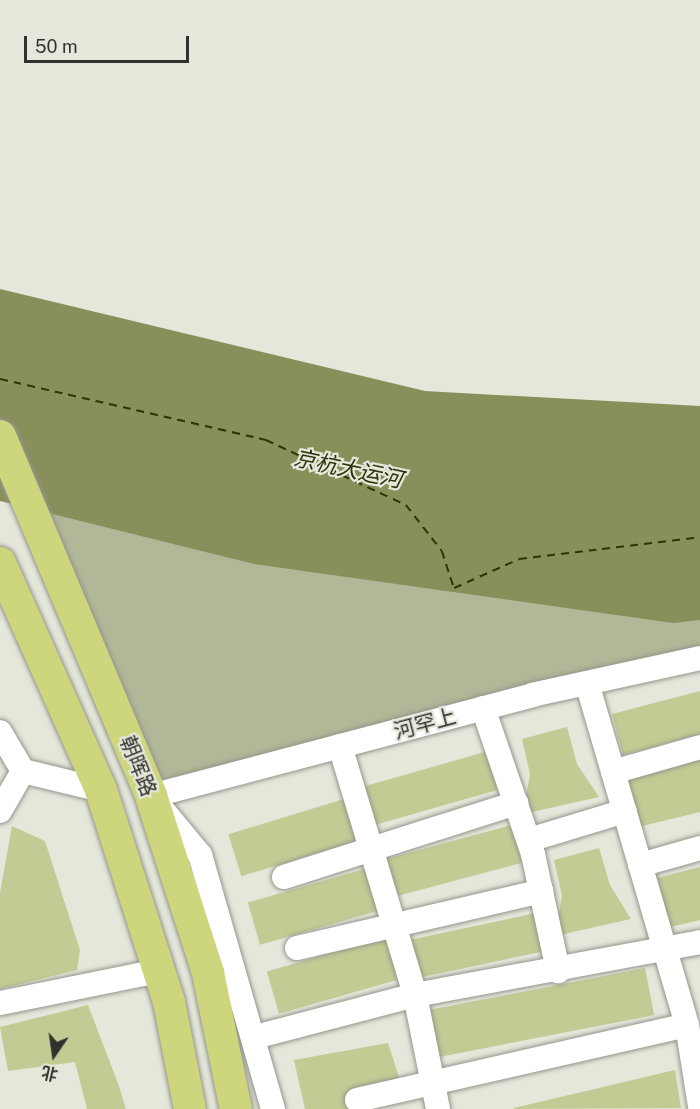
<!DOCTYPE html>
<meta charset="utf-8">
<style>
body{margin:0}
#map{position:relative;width:700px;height:1109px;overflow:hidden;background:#e5e7db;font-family:"Public Sans","Noto Sans SC",sans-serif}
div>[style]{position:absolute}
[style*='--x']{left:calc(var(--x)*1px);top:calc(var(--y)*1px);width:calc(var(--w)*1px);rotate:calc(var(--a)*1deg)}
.green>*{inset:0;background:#b1b797}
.water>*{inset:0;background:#888f5b}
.ferry>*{height:1.5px;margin-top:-0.75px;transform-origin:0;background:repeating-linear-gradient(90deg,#2f3308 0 8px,transparent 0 14px)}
.building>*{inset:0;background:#c2cb94;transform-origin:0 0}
.roads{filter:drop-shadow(0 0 2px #94968b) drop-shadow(0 0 2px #94968b)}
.minor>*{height:24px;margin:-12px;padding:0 12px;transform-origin:12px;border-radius:12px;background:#fff}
.major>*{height:32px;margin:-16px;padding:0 16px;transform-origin:16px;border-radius:16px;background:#cdd57d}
span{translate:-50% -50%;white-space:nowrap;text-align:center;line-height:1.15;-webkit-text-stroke:4.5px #e5e7db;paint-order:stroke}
.street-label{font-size:21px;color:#31322d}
.water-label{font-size:22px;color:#2f3308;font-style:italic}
.north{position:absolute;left:24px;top:1025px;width:60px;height:60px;-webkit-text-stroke:4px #e5e7db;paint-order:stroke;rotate:193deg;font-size:16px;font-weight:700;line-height:24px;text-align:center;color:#31322d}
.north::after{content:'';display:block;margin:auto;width:21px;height:27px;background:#31322d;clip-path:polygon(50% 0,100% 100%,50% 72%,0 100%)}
.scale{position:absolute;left:24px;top:36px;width:165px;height:27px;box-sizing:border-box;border:3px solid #31322d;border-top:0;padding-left:8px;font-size:18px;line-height:21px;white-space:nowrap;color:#31322d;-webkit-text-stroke:4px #e5e7db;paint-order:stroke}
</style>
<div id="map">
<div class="green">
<div style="clip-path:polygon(47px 513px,700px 609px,700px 653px,162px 780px)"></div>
</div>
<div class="water">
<div style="clip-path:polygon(0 289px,425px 391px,700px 406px,700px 620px,673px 623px,254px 564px,0 501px)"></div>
</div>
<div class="ferry">
<div style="--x:0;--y:379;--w:273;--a:12.9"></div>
<div style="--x:266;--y:440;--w:154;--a:24.9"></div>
<div style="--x:406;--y:505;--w:58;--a:52"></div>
<div style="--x:442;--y:551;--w:39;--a:72"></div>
<div style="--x:454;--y:588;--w:71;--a:-24"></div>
<div style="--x:519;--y:559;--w:182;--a:-6.9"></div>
</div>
<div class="building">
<div style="clip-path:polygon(700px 691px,700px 734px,623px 755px,612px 714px)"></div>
<div style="clip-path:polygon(567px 727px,577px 764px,599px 797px,523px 814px,530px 774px,522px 739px)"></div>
<div style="left:488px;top:751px;width:40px;height:131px;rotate:74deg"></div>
<div style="clip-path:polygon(700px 759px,700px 812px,630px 829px,618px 779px)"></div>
<div style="left:347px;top:798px;width:44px;height:124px;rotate:73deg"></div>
<div style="left:512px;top:825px;width:39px;height:131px;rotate:75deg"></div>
<div style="clip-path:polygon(12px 826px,45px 841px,80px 950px,77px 970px,0 989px,0 893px)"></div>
<div style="clip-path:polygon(599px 848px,610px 885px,631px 919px,555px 936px,562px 896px,554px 860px)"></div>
<div style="clip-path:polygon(700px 867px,700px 920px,670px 927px,657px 878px)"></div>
<div style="left:368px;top:868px;width:44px;height:125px;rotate:74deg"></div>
<div style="left:536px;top:913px;width:39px;height:127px;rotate:78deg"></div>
<div style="left:387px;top:937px;width:44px;height:125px;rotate:74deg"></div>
<div style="left:645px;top:968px;width:48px;height:219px;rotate:79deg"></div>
<div style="clip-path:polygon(88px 1005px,119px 1086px,126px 1109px,87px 1109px,75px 1062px,8px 1071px,0 1027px)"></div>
<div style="clip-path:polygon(388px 1043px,400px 1080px,347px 1092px,352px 1109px,305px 1109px,294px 1060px)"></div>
<div style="clip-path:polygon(675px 1070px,681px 1108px,514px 1109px,514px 1108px)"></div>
</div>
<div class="roads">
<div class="minor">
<div style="--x:587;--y:683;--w:356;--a:73.7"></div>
<div style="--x:687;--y:1025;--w:82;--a:80.9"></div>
<div style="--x:483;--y:708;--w:154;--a:71.1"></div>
<div style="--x:533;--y:854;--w:120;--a:77.9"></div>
<div style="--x:0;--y:732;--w:45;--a:59.5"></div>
<div style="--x:23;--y:771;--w:80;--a:13.7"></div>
<div style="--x:340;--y:746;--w:260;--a:73.2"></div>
<div style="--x:415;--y:995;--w:116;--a:78.6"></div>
<div style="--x:613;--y:772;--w:91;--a:-16"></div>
<div style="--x:0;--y:811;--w:46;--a:-60.1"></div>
<div style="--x:529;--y:840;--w:100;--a:-16.8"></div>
<div style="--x:640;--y:865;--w:62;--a:-15.8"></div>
<div style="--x:284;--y:877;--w:244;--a:-17.7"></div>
<div style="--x:297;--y:948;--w:251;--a:-13.1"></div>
<div style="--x:0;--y:1003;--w:162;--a:-11.4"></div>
<div style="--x:255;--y:1037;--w:165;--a:-14.7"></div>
<div style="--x:415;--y:995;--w:290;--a:-10.5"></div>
<div style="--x:357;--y:1100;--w:338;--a:-12.8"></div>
<div style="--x:273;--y:1109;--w:264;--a:-106"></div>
<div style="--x:200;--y:855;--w:77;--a:-129.7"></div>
<div style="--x:151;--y:796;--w:394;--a:-14.8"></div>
<div style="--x:532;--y:695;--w:172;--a:-12.4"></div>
</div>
<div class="major">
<div style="--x:0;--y:436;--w:390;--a:67.2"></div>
<div style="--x:151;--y:796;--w:186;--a:72.1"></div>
<div style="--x:208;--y:973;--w:139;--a:78.4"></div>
<div style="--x:0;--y:563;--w:248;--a:66"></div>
<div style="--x:101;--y:790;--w:223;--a:72.2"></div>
<div style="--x:169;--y:1002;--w:109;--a:78.9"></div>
</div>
</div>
<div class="street-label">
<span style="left:425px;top:724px;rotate:-15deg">河罕上</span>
<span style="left:138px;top:766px;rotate:68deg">朝晖路</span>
</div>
<div class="water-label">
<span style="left:348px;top:469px;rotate:12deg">京杭大运河</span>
</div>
<div class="north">北</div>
<div class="scale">50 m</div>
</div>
